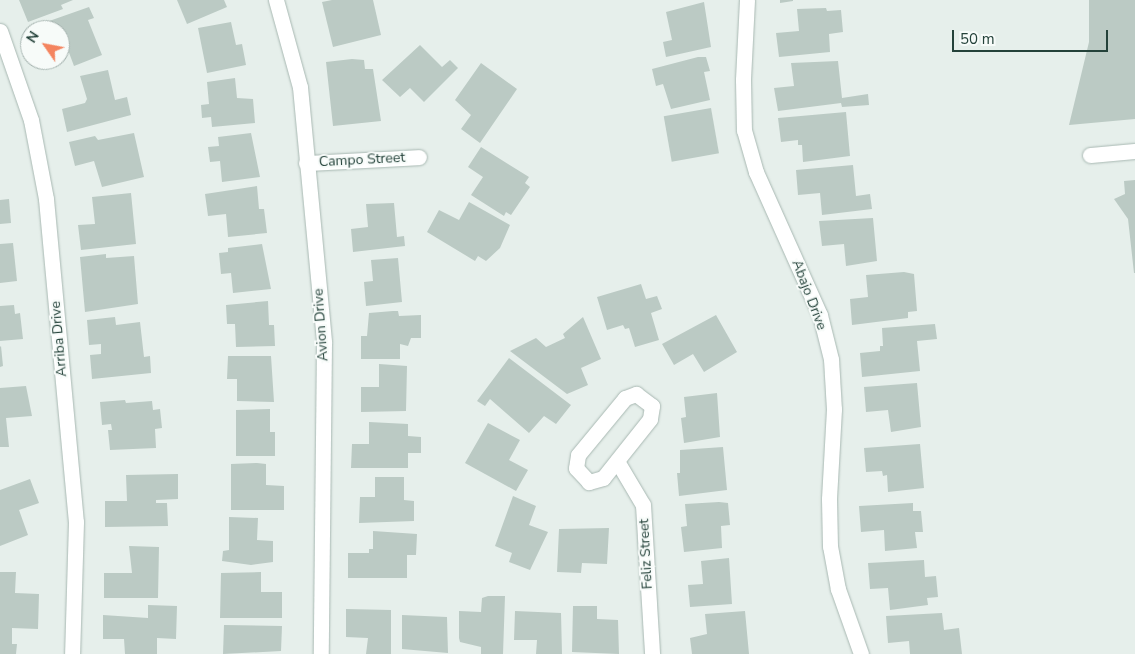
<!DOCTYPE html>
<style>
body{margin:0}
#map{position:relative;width:1135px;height:654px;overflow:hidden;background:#e6efeb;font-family:"Nunito Sans",sans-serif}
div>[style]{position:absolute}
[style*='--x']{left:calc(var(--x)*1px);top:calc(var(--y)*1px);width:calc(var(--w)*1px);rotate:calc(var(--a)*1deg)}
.building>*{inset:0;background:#bbcac4;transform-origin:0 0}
.roads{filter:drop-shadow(0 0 1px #a8b8b2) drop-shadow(0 0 1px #a8b8b2)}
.minor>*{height:15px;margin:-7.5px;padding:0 7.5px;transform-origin:7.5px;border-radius:7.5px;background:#fff}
span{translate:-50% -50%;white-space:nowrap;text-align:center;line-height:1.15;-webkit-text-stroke:4px #f7fbf9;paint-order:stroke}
.street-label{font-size:14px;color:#24423a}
.north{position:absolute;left:20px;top:20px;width:50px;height:50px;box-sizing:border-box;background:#f7fbf9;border:1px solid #a3b1ad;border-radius:50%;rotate:303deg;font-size:14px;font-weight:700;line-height:20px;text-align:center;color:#24423a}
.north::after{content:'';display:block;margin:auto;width:18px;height:22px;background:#f4845f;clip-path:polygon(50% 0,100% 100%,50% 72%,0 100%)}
.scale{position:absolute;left:952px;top:30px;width:156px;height:22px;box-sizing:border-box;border:2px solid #24423a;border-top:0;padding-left:6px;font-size:15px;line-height:18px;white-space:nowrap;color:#24423a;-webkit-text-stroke:4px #f7fbf9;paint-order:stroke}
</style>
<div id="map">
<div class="building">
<div style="clip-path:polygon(19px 0,73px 0,61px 5px,63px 9px,28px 22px)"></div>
<div style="clip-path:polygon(177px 0,224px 0,227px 7px,187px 24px)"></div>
<div style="clip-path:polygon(332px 0,373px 0,381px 35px,333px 47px,322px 2px)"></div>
<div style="clip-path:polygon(780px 0,793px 0,793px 1px,780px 3px)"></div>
<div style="clip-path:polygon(1089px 0,1135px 0,1135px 119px,1069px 125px,1089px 42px)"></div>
<div style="clip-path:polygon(704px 2px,711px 47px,666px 57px,663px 42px,672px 40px,666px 12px)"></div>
<div style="clip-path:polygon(89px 7px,94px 18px,88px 20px,102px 55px,74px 66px,65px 42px,60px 44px,60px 30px,36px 30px,35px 26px)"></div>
<div style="clip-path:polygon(826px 8px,827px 11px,841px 10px,843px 32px,829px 34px,830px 52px,779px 57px,776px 33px,799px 31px,797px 9px)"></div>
<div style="clip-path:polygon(231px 22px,236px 45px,242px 44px,246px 65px,207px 73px,198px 28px)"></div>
<div style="clip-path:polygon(420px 45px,442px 67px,450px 60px,458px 68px,424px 102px,410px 88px,400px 97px,382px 80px)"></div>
<div style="clip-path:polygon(698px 57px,706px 57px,710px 71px,704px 72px,710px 100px,671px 109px,663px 84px,656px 86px,652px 69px)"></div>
<div style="clip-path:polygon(352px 59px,364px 60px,365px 69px,373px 69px,381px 121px,333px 126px,326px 62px)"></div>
<div style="clip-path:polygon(838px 61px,842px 98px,868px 94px,869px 105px,842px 107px,841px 103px,778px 111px,774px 88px,794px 86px,791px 63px)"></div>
<div style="clip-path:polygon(481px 63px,517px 89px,480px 143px,461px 129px,471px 115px,455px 100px)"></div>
<div style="clip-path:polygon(108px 70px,115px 100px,127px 97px,131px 115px,67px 132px,62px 109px,85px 103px,87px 99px,80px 76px)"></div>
<div style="clip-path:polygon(235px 78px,237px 98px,253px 99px,255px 123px,212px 127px,211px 117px,202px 118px,201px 105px,209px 104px,207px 82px)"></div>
<div style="left:711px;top:108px;width:46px;height:48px;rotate:80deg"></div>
<div style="clip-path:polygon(846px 112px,850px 156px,803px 162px,802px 145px,798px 145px,798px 140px,781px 142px,778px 118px)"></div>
<div style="clip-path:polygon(134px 133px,144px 177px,102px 187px,94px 161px,75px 166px,69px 142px,95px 136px,98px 140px)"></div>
<div style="clip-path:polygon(251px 133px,260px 177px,222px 182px,220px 161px,210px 162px,208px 147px,219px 146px,218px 137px)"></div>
<div style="clip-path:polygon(481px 147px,529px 177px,525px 183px,530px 187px,511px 215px,506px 212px,504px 216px,471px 195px,483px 177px,468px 167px)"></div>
<div style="clip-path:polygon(853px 165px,856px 196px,870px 194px,872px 209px,822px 215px,820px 193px,798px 195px,796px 170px)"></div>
<div style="clip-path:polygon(1135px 180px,1135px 273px,1134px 273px,1128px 219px,1114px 199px,1125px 194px,1124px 181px)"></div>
<div style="clip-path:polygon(257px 186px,259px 209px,264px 209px,267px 233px,228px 237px,226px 214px,208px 216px,205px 194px)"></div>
<div style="clip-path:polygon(131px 193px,136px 244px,81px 250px,78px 225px,95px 224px,92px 197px)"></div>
<div style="clip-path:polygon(9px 199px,11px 223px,0 224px,0 200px)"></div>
<div style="clip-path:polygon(469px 202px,510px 225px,500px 248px,486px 261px,478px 256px,475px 261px,427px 232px,439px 210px,459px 220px)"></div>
<div style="clip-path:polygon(394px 203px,397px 237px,404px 236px,405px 246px,353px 252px,351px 229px,368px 227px,366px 204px)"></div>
<div style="clip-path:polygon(873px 218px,877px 261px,846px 266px,844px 244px,822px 246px,819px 221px)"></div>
<div style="clip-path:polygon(13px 243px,17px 281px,0 283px,0 244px)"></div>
<div style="clip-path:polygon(262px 244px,271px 289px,233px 293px,231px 273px,221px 274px,219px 253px,228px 252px,228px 248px)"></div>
<div style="clip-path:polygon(106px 254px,106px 258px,134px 256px,138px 304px,85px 312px,80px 257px)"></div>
<div style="clip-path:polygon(398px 258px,402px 302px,366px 306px,364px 282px,373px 281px,371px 260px)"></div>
<div style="clip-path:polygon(904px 272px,914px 274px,917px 311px,908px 312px,908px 318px,852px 325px,850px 299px,868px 297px,866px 275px)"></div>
<div style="clip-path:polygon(641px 284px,646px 299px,657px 296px,662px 309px,651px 313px,659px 340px,635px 347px,629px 328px,625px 329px,623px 325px,607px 330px,597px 297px)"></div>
<div style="clip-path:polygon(268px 301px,269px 325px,274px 325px,275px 346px,236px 347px,235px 324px,227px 324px,226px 305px)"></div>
<div style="clip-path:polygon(14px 305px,15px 314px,20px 313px,23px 339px,0 341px,0 306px)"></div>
<div style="clip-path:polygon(393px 311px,398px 311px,399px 316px,421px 315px,421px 338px,411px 338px,408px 346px,400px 344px,400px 359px,361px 359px,361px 336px,367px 336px,369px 313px)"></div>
<div style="clip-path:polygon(716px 315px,737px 352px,704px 372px,693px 354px,674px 365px,662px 344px)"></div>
<div style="clip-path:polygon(115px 317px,116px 325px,140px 322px,144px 357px,150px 356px,151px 373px,92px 379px,90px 355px,101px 354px,101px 344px,89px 345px,87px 320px)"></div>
<div style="clip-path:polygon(583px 317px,601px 359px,581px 368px,588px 385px,567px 394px,510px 351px,536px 338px,546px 347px,565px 338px,563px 334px)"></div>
<div style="clip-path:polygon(935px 324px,937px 339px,917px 341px,920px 371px,862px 377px,860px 353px,880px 351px,880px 346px,883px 346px,882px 328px)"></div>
<div style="clip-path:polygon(1px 346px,3px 366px,0 367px,0 347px)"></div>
<div style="clip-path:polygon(228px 356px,271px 356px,274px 402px,237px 401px,237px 379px,227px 379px)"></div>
<div style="clip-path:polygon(509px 358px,571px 405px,556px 424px,544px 416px,529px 433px,490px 399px,485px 406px,477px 401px)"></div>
<div style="clip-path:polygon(379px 364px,407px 366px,406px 411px,361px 412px,361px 387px,379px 387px)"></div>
<div style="clip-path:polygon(917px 383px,921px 427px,891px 432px,888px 410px,866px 412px,864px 387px)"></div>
<div style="clip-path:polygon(26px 386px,32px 416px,6px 418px,9px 447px,0 447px,0 388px)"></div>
<div style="clip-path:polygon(717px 393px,720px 437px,684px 443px,681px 418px,686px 417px,684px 397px)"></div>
<div style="clip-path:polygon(125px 400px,126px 403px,152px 401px,153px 410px,160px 409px,162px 428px,155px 429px,156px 448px,110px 450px,108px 430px,112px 430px,111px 424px,102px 425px,100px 402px)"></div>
<div style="clip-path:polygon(270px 409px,270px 432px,275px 432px,275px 456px,236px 456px,236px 410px)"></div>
<div style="clip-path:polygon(369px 422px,408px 424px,408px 436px,421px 437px,421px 453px,408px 453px,408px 468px,351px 468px,352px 444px,369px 444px)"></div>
<div style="clip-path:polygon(488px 423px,520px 440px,509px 460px,528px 470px,516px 491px,465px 463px)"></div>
<div style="clip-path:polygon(920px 444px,924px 488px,888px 492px,887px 475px,883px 476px,882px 471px,866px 472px,864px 448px)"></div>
<div style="clip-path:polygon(723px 447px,727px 490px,679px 496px,677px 473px,680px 473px,680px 450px)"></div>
<div style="clip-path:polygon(257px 463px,266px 464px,266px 485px,284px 486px,284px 510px,231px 510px,231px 464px)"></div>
<div style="clip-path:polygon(178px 474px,178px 499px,156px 500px,156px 503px,167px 503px,168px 526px,105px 527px,105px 501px,127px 501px,126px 475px)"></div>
<div style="clip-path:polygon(375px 477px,404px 477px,404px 500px,414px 501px,414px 521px,359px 523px,360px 497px,375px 497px)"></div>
<div style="clip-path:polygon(30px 479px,39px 503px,19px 510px,28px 535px,0 546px,0 490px)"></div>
<div style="clip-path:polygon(513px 496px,536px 506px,529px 525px,548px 532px,530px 570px,509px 562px,512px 553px,495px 546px)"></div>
<div style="clip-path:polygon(719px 502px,728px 503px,730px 525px,721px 526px,722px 548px,684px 552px,681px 527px,687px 526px,685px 504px)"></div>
<div style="clip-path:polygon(913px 503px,913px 511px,921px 511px,923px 532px,915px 532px,917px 548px,885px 551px,884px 530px,861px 532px,859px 506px)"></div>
<div style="clip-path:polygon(229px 517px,258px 518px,257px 540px,273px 541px,273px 562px,251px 565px,222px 561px,223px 551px,229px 550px)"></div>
<div style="clip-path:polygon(609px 528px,607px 564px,582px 563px,581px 573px,557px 572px,559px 529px)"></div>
<div style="clip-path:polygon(373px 531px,417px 534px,416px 555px,407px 555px,407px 578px,348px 578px,348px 553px,369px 553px,369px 549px,373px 549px)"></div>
<div style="clip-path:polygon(129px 546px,159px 547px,158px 598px,104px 598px,104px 573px,132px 573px)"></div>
<div style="clip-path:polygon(729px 558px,732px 604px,690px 607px,688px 585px,703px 584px,701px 561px)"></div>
<div style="clip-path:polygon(924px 560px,925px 577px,936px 576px,938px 597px,927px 598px,928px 605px,890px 610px,888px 588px,870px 589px,868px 563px)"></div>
<div style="clip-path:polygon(0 572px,16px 572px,15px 593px,39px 594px,38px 629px,12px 628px,12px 644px,17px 644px,16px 654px,0 654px)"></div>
<div style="clip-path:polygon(261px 572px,261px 592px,282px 592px,282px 618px,220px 618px,221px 573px)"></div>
<div style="clip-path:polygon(488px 596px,505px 596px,503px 654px,481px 654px,481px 647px,460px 642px,459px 638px,459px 611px,481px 612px,482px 598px)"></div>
<div style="clip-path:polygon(148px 605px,177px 606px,176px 639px,157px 638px,157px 654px,125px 654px,124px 639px,103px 639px,103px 615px,148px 618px)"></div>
<div style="clip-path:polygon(573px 606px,597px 606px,597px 619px,618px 620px,619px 654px,572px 652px)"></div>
<div style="clip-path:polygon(346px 609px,391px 610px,391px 654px,366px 654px,368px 638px,346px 637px)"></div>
<div style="clip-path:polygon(515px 611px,561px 613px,562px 654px,536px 654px,537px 640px,514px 640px)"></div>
<div style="clip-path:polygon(745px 611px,749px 654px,692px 654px,690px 638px,707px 634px,705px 614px)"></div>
<div style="clip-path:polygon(942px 613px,944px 630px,959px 628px,962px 654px,910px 654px,909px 641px,888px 643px,886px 616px)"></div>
<div style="clip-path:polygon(402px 615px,447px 617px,448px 653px,402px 649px)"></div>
<div style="clip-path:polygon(224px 625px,282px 626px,281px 651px,223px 654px)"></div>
</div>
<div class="roads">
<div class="minor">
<div style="--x:276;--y:0;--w:90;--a:74.6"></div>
<div style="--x:300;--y:87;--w:257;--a:84.6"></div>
<div style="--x:324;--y:343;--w:311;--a:90.6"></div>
<div style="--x:747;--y:0;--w:80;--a:92.9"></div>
<div style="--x:743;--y:80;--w:50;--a:88.9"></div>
<div style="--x:744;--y:130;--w:44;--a:74.1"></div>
<div style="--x:756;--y:172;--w:157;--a:65.9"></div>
<div style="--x:820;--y:315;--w:45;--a:76"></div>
<div style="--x:831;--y:359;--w:50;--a:86.6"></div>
<div style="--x:834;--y:409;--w:90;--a:93.2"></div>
<div style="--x:829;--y:499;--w:47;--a:88.8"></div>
<div style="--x:830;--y:546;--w:44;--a:79.5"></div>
<div style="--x:838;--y:589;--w:69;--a:70.5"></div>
<div style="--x:0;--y:31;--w:94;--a:70.8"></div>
<div style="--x:31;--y:120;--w:80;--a:79.2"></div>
<div style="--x:46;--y:199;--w:324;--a:84.7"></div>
<div style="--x:76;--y:522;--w:132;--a:91.7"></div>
<div style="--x:1090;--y:155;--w:45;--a:-5.1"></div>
<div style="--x:306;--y:163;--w:113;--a:-3"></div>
<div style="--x:636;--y:394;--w:20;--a:37"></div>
<div style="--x:652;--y:406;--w:13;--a:99"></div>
<div style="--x:650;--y:419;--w:75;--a:128.5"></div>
<div style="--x:603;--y:478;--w:15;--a:164"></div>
<div style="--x:589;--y:482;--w:19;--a:-133"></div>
<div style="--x:576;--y:468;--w:13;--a:-81"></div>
<div style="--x:578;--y:455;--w:74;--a:-50.5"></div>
<div style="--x:625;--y:398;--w:12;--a:-20"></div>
<div style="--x:617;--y:461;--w:51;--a:59.4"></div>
<div style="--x:643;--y:505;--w:149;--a:86.5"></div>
</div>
</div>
<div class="street-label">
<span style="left:362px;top:160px;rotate:-3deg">Campo Street</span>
<span style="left:809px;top:295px;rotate:69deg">Abajo Drive</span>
<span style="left:321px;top:325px;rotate:-94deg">Avion Drive</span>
<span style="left:59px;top:339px;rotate:-95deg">Arriba Drive</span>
<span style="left:646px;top:554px;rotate:-93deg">Feliz Street</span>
</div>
<div class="north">N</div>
<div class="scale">50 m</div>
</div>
